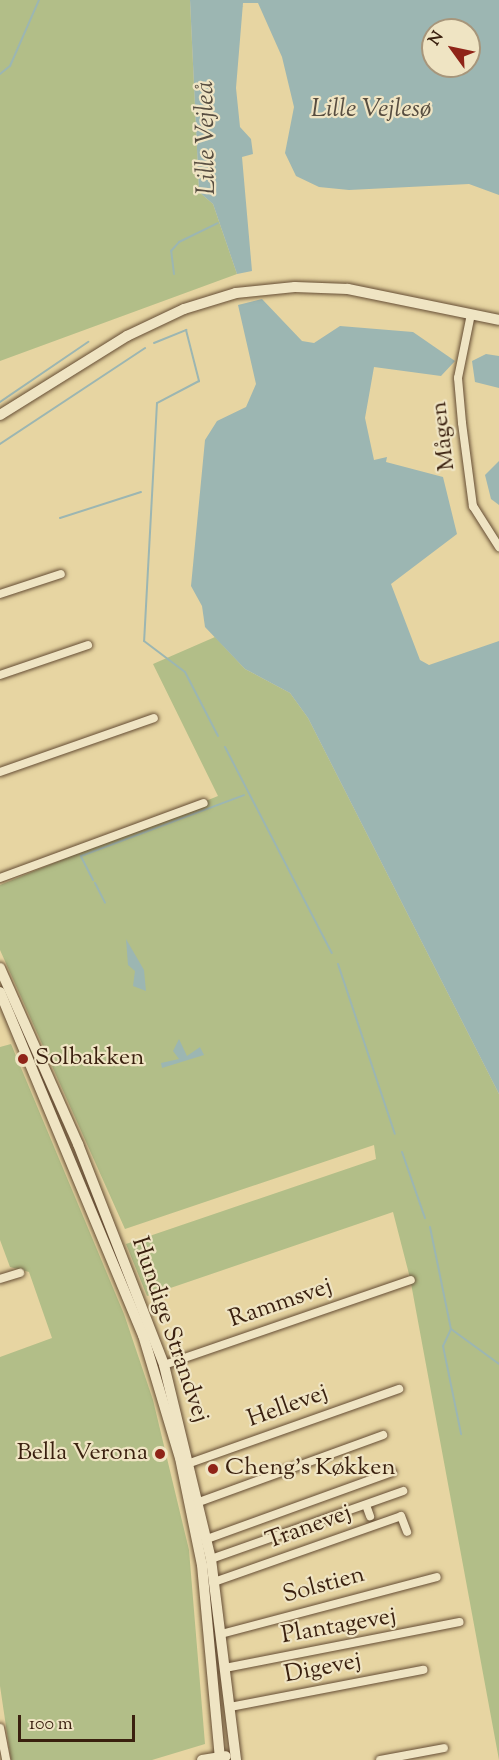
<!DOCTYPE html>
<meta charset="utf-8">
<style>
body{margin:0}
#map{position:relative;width:499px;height:1760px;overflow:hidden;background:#e7d5a2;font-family:"Sorts Mill Goudy",serif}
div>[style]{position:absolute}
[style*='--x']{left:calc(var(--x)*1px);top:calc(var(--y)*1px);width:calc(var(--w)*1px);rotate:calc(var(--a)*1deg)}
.green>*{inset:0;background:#b2be88}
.water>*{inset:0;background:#9cb6b2}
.stream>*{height:2px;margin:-1px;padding:0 1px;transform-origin:1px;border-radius:1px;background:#9cb6b2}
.roads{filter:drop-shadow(0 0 2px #654d34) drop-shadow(0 0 2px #654d34)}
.street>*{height:8px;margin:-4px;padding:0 4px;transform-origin:4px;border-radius:4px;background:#efe4c3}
.secondary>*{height:10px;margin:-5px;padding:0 5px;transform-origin:5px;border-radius:5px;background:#efe4c3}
.dots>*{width:16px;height:16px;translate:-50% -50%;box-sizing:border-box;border:3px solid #efe4c3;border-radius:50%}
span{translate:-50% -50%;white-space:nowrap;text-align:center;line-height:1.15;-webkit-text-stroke:4.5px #efe4c3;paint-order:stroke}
.street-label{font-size:24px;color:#3a200f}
.poi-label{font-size:24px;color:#3a200f}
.left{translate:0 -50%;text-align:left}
.right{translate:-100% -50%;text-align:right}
.water-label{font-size:26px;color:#574d40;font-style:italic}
.north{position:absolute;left:421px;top:18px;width:60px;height:60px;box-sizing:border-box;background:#efe4c3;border:2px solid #a7967b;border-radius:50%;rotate:303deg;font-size:16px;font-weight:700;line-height:24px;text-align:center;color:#3a200f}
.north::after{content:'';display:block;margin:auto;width:21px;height:27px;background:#8f2418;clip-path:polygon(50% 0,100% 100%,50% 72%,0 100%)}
.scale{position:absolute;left:18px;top:1715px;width:117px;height:27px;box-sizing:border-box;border:3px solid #3a200f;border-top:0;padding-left:8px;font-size:18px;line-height:21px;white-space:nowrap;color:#3a200f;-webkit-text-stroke:4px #efe4c3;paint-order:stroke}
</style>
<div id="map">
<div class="green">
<div style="clip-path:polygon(0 0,190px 0,199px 192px,213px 204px,237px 274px,0 361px)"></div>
<div style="clip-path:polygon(215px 637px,245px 669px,290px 693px,308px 718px,499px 1094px,499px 1760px,410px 1278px,393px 1212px,147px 1296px,126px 1244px,376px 1159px,374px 1145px,125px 1229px,0 950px,0 885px,218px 796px,153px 664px)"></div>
<div style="clip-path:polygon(11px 1044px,124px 1314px,153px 1400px,189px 1550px,205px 1744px,152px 1760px,11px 1760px,0 1686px,0 1357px,52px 1338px,29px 1272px,10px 1267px,0 1240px,0 1047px)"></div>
</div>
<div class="water">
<div style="clip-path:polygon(evenodd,190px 0,499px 0,499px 195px,469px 184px,349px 190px,319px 187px,296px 176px,285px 153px,294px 107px,282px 57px,258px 3px,243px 3px,236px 88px,240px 127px,251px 139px,253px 154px,242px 157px,252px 271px,237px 274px,213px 204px,199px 192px,190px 0,433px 30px,469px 30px,469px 66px,433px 66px,433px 30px)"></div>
<div style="clip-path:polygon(262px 299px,302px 341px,314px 343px,340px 326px,413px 332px,455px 361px,441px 376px,374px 367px,365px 418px,374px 460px,387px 457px,386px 462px,443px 477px,457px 534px,391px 584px,420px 660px,429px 665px,499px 641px,499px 1094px,308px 718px,290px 693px,245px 669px,205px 627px,202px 606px,191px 586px,205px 440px,217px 421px,246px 407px,256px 384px,238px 305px)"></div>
<div style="clip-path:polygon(486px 354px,499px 356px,499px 388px,475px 382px,472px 361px)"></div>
<div style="clip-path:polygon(499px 461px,499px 505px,491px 499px,485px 475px)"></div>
<div style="clip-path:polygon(126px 939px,144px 970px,146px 991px,133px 986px,135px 971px,128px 965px)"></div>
<div style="clip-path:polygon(179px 1039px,187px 1056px,200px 1047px,204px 1055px,162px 1068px,161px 1063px,179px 1059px,173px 1051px)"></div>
</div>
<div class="stream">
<div style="--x:0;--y:74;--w:13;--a:-39"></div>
<div style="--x:10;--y:66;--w:72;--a:-66.3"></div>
<div style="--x:174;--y:274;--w:23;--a:-97"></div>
<div style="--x:171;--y:251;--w:12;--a:-48"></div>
<div style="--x:179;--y:242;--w:43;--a:-26"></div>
<div style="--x:154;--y:343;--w:35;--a:-22"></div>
<div style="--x:186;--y:330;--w:53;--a:75.7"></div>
<div style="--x:199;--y:381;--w:47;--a:152.4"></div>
<div style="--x:157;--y:403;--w:238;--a:93.1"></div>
<div style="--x:144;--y:641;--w:51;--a:37.1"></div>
<div style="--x:185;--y:672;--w:72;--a:62.7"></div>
<div style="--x:0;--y:402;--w:107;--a:-34.3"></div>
<div style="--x:0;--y:444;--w:174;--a:-33.5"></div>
<div style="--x:60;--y:518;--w:85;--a:-17.8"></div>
<div style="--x:225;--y:747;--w:232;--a:62.6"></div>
<div style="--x:93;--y:880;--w:27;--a:-117"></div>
<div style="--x:81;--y:856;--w:174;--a:-20.5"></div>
<div style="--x:95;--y:883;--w:22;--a:63"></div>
<div style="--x:338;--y:964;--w:179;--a:71.5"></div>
<div style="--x:402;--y:1152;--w:70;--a:70.8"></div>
<div style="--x:430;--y:1227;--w:104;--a:78.4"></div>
<div style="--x:451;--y:1329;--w:59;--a:36.1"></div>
<div style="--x:451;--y:1329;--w:19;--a:115"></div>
<div style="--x:443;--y:1346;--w:90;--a:78.4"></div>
</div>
<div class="roads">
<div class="street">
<div style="--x:471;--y:314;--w:65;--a:101.5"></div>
<div style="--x:458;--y:378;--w:45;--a:84.9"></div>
<div style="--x:462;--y:423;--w:84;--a:82.5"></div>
<div style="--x:473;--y:506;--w:49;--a:57.6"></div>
<div style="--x:0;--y:594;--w:64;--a:-18.2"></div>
<div style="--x:0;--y:675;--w:93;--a:-18.8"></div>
<div style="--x:0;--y:772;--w:163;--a:-19.3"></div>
<div style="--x:0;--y:878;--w:217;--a:-20.2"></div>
<div style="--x:0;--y:1279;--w:21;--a:-17"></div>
<div style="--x:164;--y:1365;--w:261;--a:-19"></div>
<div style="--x:190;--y:1463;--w:222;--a:-19.5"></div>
<div style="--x:199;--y:1502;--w:196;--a:-20"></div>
<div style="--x:366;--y:1505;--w:12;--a:70"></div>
<div style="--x:207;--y:1539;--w:197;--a:-19.9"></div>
<div style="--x:211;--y:1559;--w:204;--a:-19.5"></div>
<div style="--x:214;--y:1582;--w:198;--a:-19.4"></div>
<div style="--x:401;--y:1516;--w:17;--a:69"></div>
<div style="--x:221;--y:1634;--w:223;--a:-14.8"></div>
<div style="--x:225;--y:1668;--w:239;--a:-11.1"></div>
<div style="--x:230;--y:1707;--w:197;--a:-10.9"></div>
<div style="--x:0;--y:1728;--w:33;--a:79"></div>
<div style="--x:380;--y:1760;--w:65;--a:-10.6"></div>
</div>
<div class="secondary">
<div style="--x:0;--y:415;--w:150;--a:-31.9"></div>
<div style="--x:127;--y:336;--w:63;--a:-25.3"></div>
<div style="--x:184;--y:309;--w:54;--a:-17.1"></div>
<div style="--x:236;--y:293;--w:59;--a:-5.8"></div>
<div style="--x:295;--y:287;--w:53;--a:2.2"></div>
<div style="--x:348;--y:289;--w:154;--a:11.6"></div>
<div style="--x:0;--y:968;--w:193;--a:66.1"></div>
<div style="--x:78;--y:1144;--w:237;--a:68.7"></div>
<div style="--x:164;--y:1365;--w:200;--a:76.4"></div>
<div style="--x:211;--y:1559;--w:203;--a:82.9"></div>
<div style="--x:0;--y:992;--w:372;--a:67.4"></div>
<div style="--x:143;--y:1335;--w:128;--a:73.3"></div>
<div style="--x:180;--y:1458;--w:109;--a:78.4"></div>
<div style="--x:202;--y:1565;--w:196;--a:84.7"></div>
<div style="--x:202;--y:1760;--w:24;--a:-9"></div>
</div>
</div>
<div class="dots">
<div style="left:23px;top:1059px;background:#8f2418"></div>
<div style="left:160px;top:1454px;background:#8f2418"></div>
<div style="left:213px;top:1469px;background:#8f2418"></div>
</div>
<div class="street-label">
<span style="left:444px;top:436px;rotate:-97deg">Mågen</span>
<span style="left:281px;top:1304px;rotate:-19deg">Rammsvej</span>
<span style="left:169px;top:1330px;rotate:71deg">Hundige Strandvej</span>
<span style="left:288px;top:1407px;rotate:-20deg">Hellevej</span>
<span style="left:309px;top:1528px;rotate:-20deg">Tranevej</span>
<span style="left:324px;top:1586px;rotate:-15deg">Solstien</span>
<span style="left:339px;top:1627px;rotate:-10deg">Plantagevej</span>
<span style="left:323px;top:1669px;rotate:-11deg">Digevej</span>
</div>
<div class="poi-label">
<span class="left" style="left:35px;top:1059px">Solbakken</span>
<span class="right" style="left:148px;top:1454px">Bella Verona</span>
<span class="left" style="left:225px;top:1469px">Cheng's Køkken</span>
</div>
<div class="water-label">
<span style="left:371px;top:110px">Lille Vejlesø</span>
<span style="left:207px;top:138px;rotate:-91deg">Lille Vejleå</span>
</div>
<div class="north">N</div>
<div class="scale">100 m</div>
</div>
